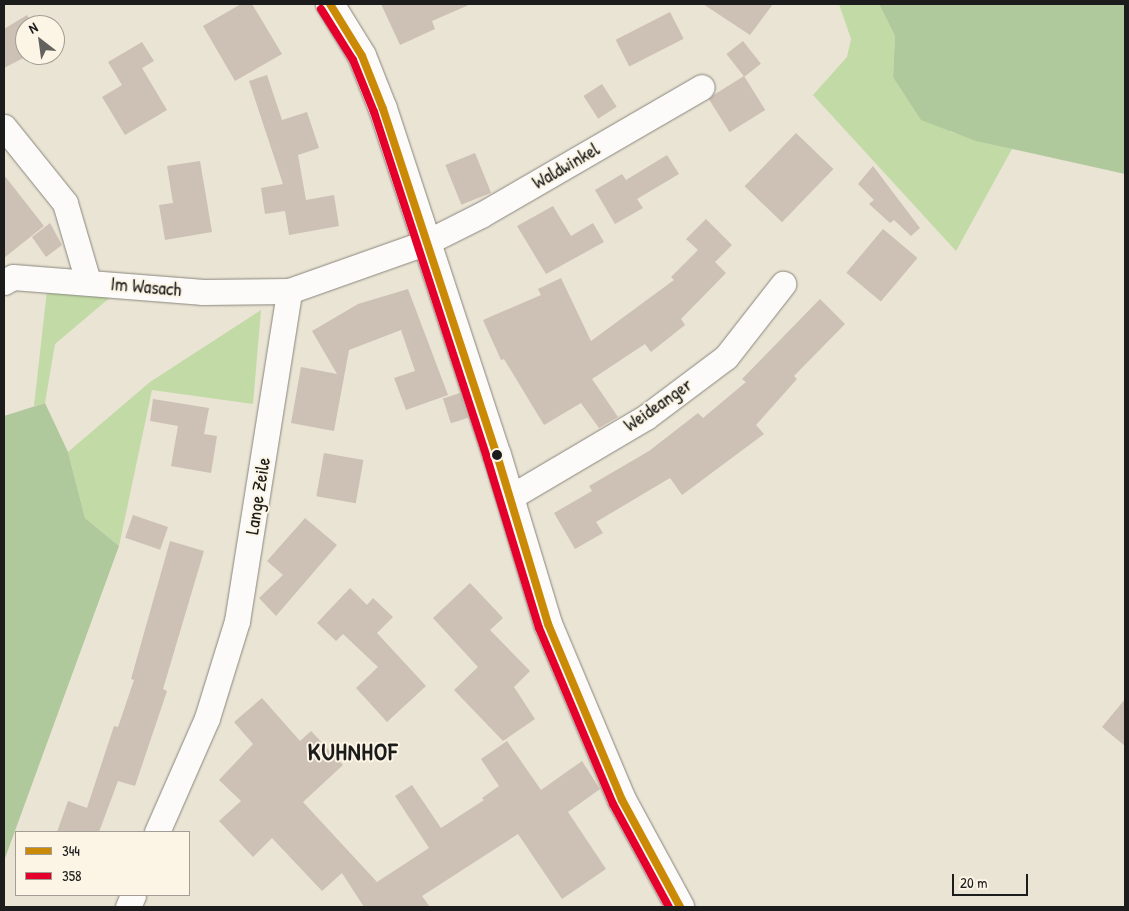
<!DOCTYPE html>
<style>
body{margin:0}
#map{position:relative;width:1129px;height:911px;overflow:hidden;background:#eae4d4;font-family:"Patrick Hand",sans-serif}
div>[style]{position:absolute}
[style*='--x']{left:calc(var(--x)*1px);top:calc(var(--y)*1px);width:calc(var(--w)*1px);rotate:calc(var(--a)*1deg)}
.green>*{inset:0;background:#c2daa5}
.forest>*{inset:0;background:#b0c99c}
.building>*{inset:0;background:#cdc0b4;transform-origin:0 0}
.roads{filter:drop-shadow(0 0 1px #89867e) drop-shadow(0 0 1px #89867e)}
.minor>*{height:25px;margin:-12.5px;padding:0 12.5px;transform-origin:12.5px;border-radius:12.5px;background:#fcfbf9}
.tertiary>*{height:28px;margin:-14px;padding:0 14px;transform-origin:14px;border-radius:14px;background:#fcfbf9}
.bus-1>*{height:8px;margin:-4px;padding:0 4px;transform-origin:4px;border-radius:4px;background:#cb8a06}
.bus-2>*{height:8px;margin:-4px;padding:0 4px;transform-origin:4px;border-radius:4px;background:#e4002b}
.dots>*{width:14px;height:14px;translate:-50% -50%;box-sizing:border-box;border:2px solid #fcf5e5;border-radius:50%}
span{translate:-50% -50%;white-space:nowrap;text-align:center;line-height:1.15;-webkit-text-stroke:4px #fcf5e5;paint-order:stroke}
.street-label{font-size:19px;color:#1c1c1c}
.district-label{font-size:24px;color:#1c1c1c;font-weight:700;letter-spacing:1px}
.frame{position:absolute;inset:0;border:5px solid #1c1c1c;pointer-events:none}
.legend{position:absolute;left:15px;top:831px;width:175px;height:65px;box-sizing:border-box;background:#fcf5e5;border:1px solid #a29e95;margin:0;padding:6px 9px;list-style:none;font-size:15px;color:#1c1c1c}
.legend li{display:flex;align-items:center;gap:10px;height:25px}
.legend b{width:25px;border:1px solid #a29e95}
.north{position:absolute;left:15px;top:15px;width:50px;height:50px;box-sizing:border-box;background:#fcf5e5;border:1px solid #a29e95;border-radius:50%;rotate:330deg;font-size:14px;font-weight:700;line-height:20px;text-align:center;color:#1c1c1c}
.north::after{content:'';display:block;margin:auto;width:18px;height:22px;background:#64625c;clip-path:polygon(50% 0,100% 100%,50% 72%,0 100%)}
.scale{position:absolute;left:952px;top:874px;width:76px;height:22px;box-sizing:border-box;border:2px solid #1c1c1c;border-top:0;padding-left:6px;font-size:15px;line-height:18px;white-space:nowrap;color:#1c1c1c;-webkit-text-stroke:4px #fcf5e5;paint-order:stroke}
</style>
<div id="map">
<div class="green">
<div style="clip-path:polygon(839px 4px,879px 4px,895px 36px,893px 77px,951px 132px,1012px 149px,956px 251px,813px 95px,847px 57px,851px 39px)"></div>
<div style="clip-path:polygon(47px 290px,113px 295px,55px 344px,45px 403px,34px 406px)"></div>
<div style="clip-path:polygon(261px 310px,253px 404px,152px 390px,119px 546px,85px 518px,68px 452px,150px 382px)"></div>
</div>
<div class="forest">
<div style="clip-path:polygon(879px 4px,1125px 4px,1125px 174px,976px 141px,921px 120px,893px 77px,895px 36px)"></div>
<div style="clip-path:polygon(45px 403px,68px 452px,85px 518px,119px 546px,4px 861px,4px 416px)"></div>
</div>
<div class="building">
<div style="clip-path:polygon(241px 4px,252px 4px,282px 54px,235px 81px,203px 26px)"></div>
<div style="clip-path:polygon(381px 4px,471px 4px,432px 21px,435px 29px,400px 45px)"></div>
<div style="clip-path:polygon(703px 4px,773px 4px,750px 35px)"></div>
<div style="left:670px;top:12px;width:30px;height:61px;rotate:63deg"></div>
<div style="clip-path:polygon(27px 15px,33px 25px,25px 25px,25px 55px,29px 55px,4px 68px,4px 29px)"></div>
<div style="left:743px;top:41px;width:29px;height:21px;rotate:52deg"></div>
<div style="clip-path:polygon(142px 42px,154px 61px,142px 68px,167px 110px,125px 135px,102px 97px,122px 85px,108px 62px)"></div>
<div style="clip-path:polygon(267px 75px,282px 120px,307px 112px,319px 148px,298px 155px,306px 200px,334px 195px,339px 226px,289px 235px,285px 211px,265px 214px,261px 188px,283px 184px,249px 81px)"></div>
<div style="left:744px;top:76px;width:40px;height:42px;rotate:58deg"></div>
<div style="left:602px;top:84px;width:27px;height:22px;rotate:57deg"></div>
<div style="left:796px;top:133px;width:52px;height:74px;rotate:44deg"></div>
<div style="left:475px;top:153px;width:43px;height:32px;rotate:68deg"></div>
<div style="clip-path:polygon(667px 155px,679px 174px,637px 199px,643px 208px,615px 224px,595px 190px,622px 174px,626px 180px)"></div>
<div style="clip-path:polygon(200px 161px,212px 232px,165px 240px,159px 205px,173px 203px,167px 166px)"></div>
<div style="clip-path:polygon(873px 166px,920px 228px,911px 236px,894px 220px,890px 223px,869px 204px,874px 200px,858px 184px)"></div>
<div style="clip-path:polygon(4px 175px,44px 226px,4px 258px)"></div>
<div style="clip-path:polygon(553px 206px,571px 236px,593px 223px,604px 242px,546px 274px,517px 226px)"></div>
<div style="clip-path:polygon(706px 219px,732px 245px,715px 262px,726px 273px,681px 319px,685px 325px,651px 352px,645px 344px,592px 379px,618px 417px,599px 428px,581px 403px,544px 425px,504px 359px,501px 360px,483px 320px,541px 295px,538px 289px,561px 278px,591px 341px,674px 280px,671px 277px,698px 250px,686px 239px)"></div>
<div style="clip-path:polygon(50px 223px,62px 245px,46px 257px,32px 237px)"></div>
<div style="left:883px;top:229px;width:45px;height:57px;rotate:40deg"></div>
<div style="clip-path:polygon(408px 289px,448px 395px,406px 410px,394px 378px,415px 371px,401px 330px,349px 350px,334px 431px,291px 423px,301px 367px,337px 374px,312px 331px,358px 304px)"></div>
<div style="clip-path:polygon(820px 299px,845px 324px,794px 376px,797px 379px,756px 425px,764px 434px,682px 495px,670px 478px,596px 522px,603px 533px,575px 549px,554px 513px,592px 491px,589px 486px,649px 451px,698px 413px,703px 418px,746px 382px,742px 379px)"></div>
<div style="left:460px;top:393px;width:26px;height:18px;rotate:72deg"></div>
<div style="clip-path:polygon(153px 399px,209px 408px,204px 434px,217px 436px,211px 473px,171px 466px,178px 426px,150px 421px)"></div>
<div style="left:324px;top:453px;width:40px;height:44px;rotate:10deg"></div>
<div style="left:133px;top:515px;width:37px;height:24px;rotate:19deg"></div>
<div style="clip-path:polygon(305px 518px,337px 545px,276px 616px,259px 598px,283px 575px,267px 561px)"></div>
<div style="clip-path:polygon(170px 541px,204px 551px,163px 689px,167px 691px,135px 786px,118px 781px,99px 832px,57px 832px,68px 801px,87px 808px,114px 726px,118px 727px,134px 680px,131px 679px)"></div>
<div style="clip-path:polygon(470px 583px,503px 618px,490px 630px,530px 671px,514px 687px,535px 719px,503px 741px,454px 690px,478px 667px,433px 618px)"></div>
<div style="clip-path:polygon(350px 588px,367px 605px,373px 598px,393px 617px,377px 633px,426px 686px,387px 722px,356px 688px,378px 667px,343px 634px,336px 641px,317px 623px)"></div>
<div style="clip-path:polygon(262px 698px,300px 741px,311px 731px,343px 765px,303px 802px,377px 882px,429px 848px,395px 796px,412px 785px,441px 828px,484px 800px,482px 798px,499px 786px,481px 759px,507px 741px,541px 790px,582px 761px,600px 789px,568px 812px,606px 869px,562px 899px,518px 834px,422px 896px,430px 907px,364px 907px,342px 873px,322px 891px,272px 838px,253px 857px,219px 821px,241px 801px,219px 780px,253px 744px,234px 722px)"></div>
<div style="clip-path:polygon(1125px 699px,1125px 746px,1102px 727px)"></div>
</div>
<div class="roads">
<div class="minor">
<div style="--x:4;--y:127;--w:97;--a:51.2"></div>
<div style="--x:65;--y:203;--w:81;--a:73.6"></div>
<div style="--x:4;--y:282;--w:10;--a:-29"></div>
<div style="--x:13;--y:277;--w:191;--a:4.5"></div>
<div style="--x:203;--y:292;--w:86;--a:-0.7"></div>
<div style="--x:289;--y:291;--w:146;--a:-19.5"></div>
<div style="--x:427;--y:242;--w:60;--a:-26.6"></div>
<div style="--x:481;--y:215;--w:255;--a:-30.1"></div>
<div style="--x:509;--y:498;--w:159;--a:-30.6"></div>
<div style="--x:646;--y:417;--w:100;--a:-36.9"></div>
<div style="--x:726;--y:357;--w:93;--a:-52"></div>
<div style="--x:157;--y:832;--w:124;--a:-66.3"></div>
<div style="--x:207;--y:718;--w:102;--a:-72.8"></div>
<div style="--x:237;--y:621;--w:334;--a:-81"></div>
<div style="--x:128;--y:907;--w:13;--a:-67"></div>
</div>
<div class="tertiary">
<div style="--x:330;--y:4;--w:61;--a:58.4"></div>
<div style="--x:362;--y:56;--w:57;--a:68.4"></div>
<div style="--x:383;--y:109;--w:364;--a:71.8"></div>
<div style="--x:497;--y:455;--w:177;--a:73.2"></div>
<div style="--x:548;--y:624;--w:191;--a:67.2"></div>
<div style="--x:622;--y:800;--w:122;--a:61.5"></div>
</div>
</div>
<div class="bus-1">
<div style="--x:330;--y:4;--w:61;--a:58.4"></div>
<div style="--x:362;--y:56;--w:57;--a:68.4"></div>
<div style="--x:383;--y:109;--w:364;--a:71.8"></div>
<div style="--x:497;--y:455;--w:177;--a:73.2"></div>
<div style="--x:548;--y:624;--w:191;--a:67.2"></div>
<div style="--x:622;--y:800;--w:122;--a:61.5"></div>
</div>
<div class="bus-2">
<div style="--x:321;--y:9;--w:60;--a:57.9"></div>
<div style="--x:353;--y:60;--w:56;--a:68"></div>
<div style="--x:374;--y:112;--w:364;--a:71.9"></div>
<div style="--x:487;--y:458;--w:178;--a:73"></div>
<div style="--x:539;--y:628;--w:191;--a:67.2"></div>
<div style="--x:613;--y:804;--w:117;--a:61.5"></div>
</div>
<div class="dots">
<div style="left:497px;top:455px;background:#1c1c1c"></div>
</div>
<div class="street-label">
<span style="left:566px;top:166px;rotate:-30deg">Waldwinkel</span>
<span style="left:146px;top:287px;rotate:5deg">Im Wasach</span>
<span style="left:658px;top:405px;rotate:-35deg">Weideanger</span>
<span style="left:258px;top:496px;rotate:-81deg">Lange Zeile</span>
</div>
<div class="district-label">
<span style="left:353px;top:752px">KUHNHOF</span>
</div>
<div class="frame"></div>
<ul class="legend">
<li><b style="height:6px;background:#cb8a06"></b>344</li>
<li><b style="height:6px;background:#e4002b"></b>358</li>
</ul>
<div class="north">N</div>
<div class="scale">20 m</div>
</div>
